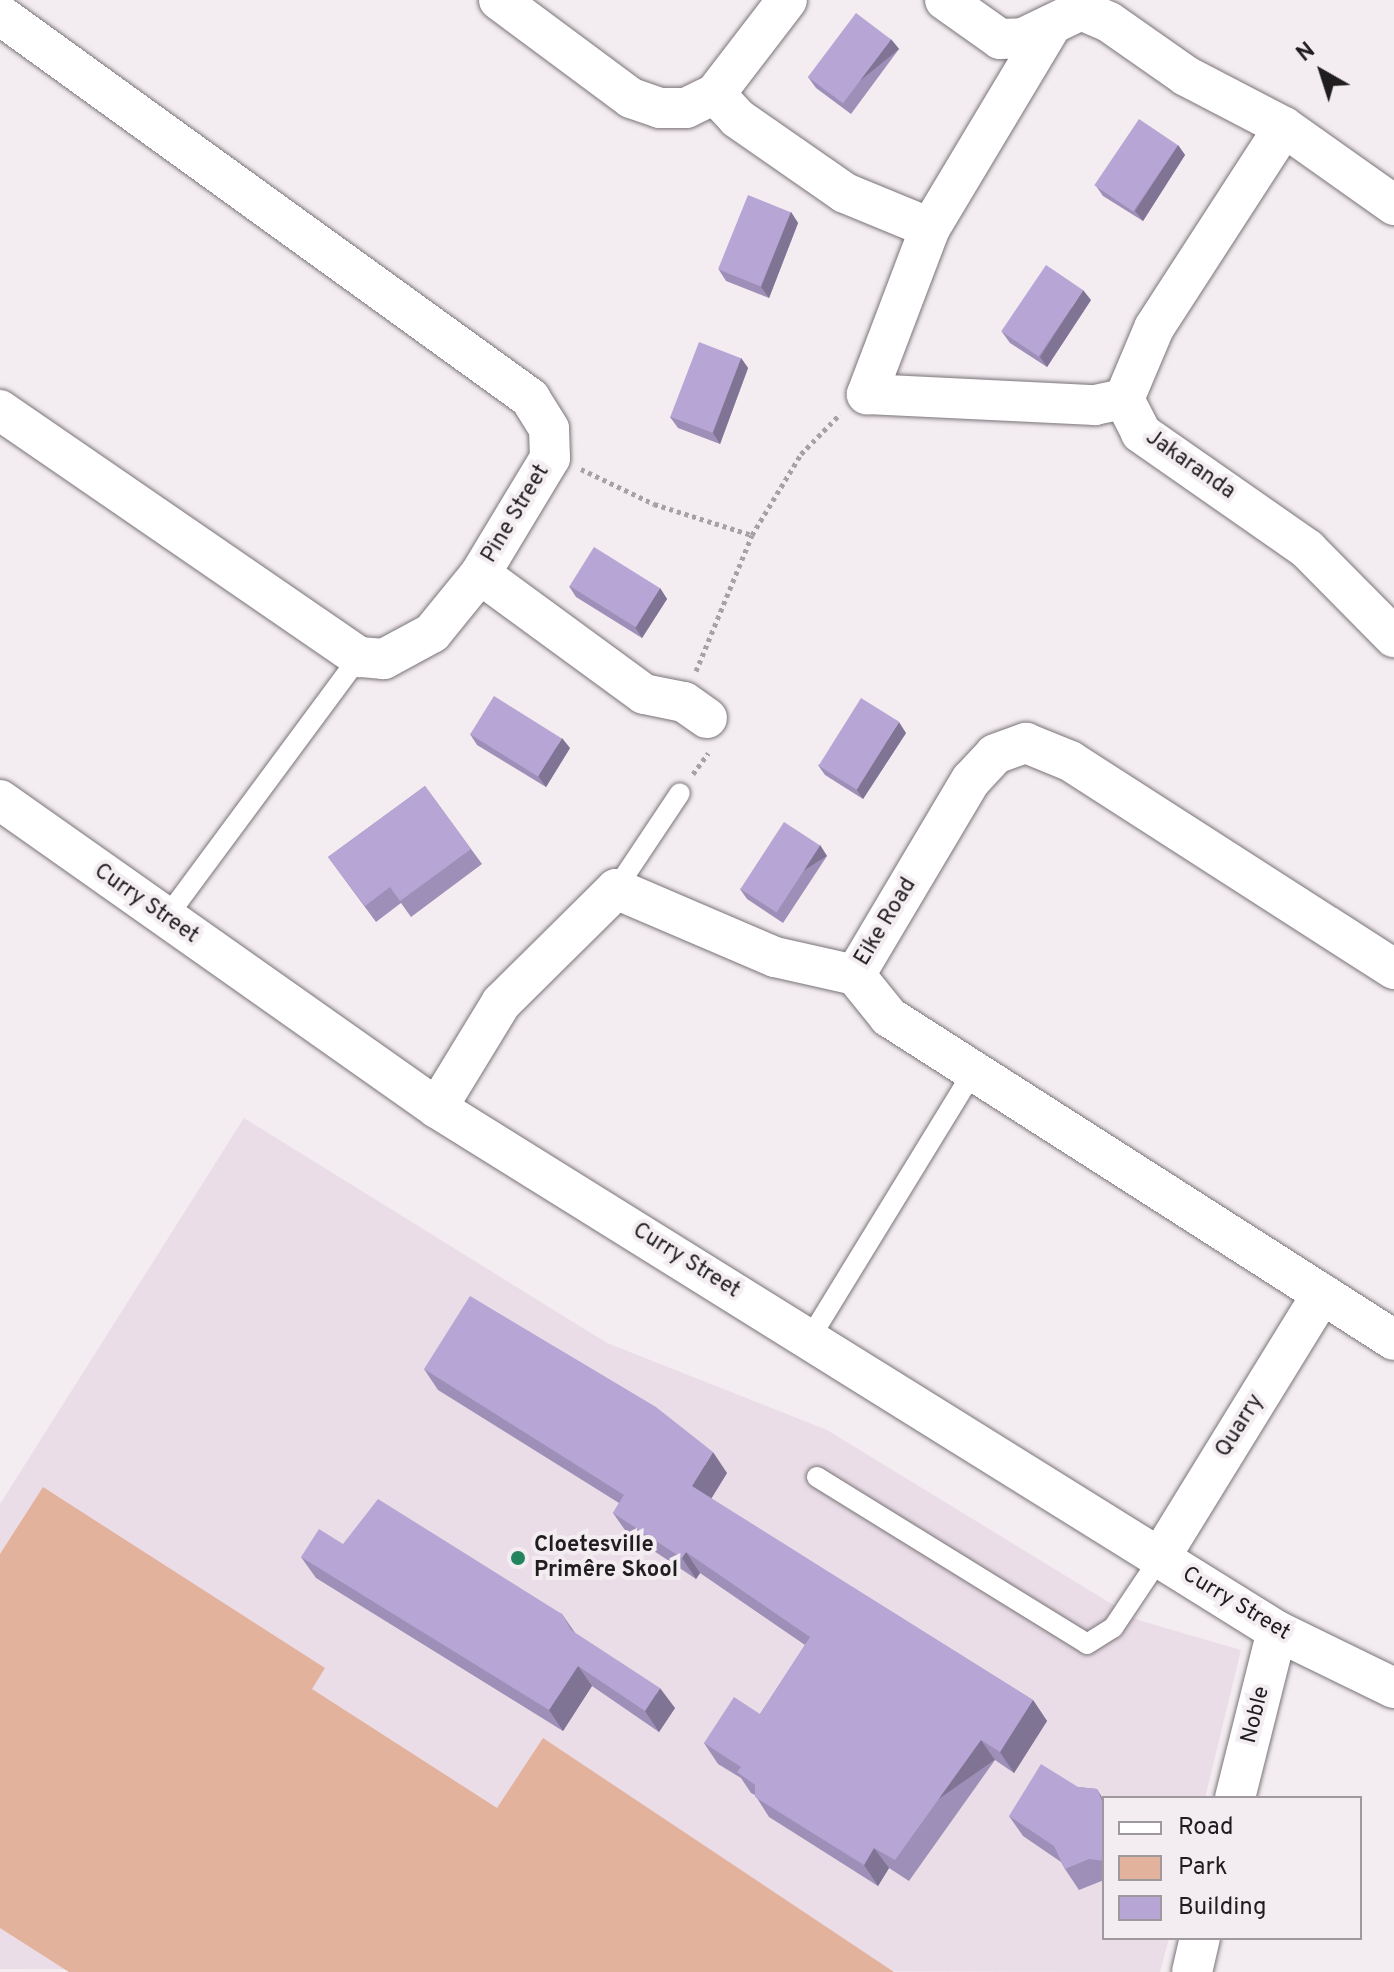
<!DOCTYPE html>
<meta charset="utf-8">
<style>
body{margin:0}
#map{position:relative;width:1394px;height:1972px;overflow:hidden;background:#f3ecf1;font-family:Overpass,sans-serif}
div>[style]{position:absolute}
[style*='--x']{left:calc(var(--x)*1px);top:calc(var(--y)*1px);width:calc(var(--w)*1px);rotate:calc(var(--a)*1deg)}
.built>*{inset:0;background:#eadde7}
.green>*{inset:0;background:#e3b29d}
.path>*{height:5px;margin-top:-2.5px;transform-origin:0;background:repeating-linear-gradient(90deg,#a7a1a5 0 4px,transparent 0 8px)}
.roads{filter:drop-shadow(0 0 2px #7a7478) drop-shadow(0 0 2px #7a7478)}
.service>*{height:20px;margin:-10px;padding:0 10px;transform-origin:10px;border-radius:10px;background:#fff}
.minor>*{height:40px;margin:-20px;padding:0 20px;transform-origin:20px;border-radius:20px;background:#fff}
.wall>*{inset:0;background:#9d8fb7}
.shaded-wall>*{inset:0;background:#807495;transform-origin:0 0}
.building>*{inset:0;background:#b7a6d5;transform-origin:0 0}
.dots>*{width:22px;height:22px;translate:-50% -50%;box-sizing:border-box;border:4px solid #f3ecf1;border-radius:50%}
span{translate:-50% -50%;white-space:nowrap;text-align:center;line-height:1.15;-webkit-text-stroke:8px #f3ecf1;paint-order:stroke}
.street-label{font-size:22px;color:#201d1f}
.poi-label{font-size:22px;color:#201d1f;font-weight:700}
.left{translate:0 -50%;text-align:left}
.legend{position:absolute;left:1102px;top:1796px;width:260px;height:144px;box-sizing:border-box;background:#f3ecf1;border:2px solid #9f999d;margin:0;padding:10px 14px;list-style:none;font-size:24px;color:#201d1f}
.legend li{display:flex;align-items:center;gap:16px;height:40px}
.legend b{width:40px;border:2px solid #9f999d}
.north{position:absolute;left:1282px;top:32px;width:80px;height:80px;-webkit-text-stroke:6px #f3ecf1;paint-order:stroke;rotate:321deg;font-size:22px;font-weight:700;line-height:32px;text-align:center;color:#201d1f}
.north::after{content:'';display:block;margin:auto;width:28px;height:36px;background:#201d1f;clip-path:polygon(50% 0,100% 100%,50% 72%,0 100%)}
</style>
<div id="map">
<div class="built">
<div style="clip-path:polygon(244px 1118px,607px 1343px,827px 1430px,1138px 1620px,1241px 1650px,1205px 1798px,1104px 1798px,1104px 1938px,1169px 1938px,1160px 1972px,0 1969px,0 1504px)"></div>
</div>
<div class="green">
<div style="clip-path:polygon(43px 1487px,325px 1668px,312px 1689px,497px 1808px,543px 1738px,894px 1972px,69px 1972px,0 1928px,0 1554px)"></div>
</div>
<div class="path">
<div style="--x:581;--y:469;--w:81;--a:25.6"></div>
<div style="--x:654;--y:504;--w:103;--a:17.6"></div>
<div style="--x:696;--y:671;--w:147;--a:-67.6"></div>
<div style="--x:752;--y:535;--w:95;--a:-58.8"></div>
<div style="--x:801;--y:454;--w:56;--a:-45.7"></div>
<div style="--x:693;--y:774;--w:26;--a:-54"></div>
</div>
<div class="roads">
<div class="service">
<div style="--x:616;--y:889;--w:115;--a:-56.3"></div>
<div style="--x:166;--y:918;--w:325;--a:-53.5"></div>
<div style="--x:810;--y:1338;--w:316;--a:-58.5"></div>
<div style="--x:817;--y:1477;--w:317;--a:31.7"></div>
<div style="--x:1087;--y:1644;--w:31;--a:-32"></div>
<div style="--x:1113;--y:1628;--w:83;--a:-56.3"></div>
</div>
<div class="minor">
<div style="--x:499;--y:0;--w:164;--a:36.6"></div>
<div style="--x:631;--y:98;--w:31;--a:19"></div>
<div style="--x:660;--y:108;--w:26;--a:0"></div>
<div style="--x:686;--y:108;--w:32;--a:-26"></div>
<div style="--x:715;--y:94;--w:118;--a:-52.5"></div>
<div style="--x:945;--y:0;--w:67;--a:35.3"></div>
<div style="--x:1000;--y:39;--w:23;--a:-2"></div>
<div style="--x:1023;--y:38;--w:64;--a:-25.8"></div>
<div style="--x:1081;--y:10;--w:30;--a:23"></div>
<div style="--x:1109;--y:22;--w:94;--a:35"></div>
<div style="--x:1186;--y:76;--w:110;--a:27.5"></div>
<div style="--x:1284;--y:127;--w:135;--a:35.3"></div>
<div style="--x:0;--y:15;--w:654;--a:35.85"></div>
<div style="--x:530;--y:398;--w:36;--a:58"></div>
<div style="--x:549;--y:429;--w:29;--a:88"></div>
<div style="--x:550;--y:458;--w:135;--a:121.1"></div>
<div style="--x:480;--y:574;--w:76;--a:129.1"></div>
<div style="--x:432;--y:633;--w:55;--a:151.6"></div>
<div style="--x:384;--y:659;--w:25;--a:-175"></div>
<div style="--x:359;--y:657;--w:436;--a:-145.5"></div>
<div style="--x:1051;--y:26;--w:235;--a:120.9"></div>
<div style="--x:930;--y:228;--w:178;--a:110.8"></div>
<div style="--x:867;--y:394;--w:228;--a:2.8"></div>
<div style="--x:1095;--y:405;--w:30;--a:-12"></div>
<div style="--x:715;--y:94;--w:33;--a:47"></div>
<div style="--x:737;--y:118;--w:131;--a:34.8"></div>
<div style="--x:845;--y:193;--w:92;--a:22.4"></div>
<div style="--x:1284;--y:127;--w:239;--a:122.9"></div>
<div style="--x:1154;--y:328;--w:77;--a:112.9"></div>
<div style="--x:1124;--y:399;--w:38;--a:63"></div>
<div style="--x:1141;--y:433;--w:203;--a:34.9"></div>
<div style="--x:1307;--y:549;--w:124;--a:45.3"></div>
<div style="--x:480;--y:574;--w:203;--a:36.2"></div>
<div style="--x:644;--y:694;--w:41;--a:11.3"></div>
<div style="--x:684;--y:702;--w:28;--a:35"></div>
<div style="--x:0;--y:800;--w:535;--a:35.18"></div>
<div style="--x:437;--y:1108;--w:990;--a:31.91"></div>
<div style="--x:1277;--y:1631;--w:130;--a:26"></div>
<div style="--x:855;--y:975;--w:227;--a:-59.3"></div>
<div style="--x:971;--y:780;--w:35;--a:-47"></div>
<div style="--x:995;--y:754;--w:33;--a:-20"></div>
<div style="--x:1026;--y:743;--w:48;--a:22.2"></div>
<div style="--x:1070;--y:761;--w:385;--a:32.7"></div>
<div style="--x:855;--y:975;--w:54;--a:51"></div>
<div style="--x:889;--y:1017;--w:599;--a:32.6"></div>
<div style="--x:437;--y:1108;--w:123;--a:-58.6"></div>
<div style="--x:501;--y:1003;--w:162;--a:-44.7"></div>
<div style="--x:616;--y:889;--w:173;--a:23.2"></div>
<div style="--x:775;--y:957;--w:82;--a:12.7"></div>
<div style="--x:1159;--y:1559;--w:311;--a:-58.4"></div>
<div style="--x:1235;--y:1798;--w:172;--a:-75.9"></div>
<div style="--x:1192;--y:1972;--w:35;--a:-77"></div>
</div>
</div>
<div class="wall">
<div style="clip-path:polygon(899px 49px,851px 114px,816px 88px,808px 77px)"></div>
<div style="clip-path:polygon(1178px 145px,1185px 155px,1143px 221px,1103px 196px,1096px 186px)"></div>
<div style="clip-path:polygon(791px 212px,798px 223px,769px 298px,726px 281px,719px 270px)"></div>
<div style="clip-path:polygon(1091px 300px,1047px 367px,1010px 343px,1002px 332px)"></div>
<div style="clip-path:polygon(741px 358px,748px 368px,720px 444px,678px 428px,670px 417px)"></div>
<div style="clip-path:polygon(569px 586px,660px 588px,667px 599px,642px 638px,576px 597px)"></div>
<div style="clip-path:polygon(906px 733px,863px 799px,825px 775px,818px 765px)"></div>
<div style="clip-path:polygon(470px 734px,570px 748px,546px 787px,477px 745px)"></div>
<div style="clip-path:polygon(425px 786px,482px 864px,411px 917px,401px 903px,376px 922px,328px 857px)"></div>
<div style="clip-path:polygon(820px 845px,827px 856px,783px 923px,747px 899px,740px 889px)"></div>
<div style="clip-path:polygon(424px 1369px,727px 1473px,711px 1499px,1033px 1700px,1047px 1721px,1014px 1773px,995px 1760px,909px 1881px,889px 1868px,878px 1886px,769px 1817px,755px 1795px,751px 1793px,741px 1778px,718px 1764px,704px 1743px,760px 1714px,805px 1645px,700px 1573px,696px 1579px,627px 1533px,613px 1513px,619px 1503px,438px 1390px)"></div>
<div style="clip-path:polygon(343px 1544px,562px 1614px,576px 1634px,675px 1708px,659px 1732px,592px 1686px,563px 1731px,316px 1578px,301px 1557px)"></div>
<div style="clip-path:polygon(1078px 1787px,1097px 1789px,1104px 1800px,1104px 1880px,1079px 1890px,1065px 1869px,1061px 1862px,1023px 1836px,1009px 1816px)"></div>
</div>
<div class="shaded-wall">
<div style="left:891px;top:39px;width:13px;height:79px;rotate:51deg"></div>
<div style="clip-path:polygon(1178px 145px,1185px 155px,1143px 221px,1135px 211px)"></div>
<div style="clip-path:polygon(791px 212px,798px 223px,769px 298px,761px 287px)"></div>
<div style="clip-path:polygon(1083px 290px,1091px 300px,1047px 367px,1040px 357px)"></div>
<div style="clip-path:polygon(741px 358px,748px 368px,720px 444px,713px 433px)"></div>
<div style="clip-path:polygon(660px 588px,667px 599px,642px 638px,635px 627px)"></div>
<div style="clip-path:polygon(899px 722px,906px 733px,863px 799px,856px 789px)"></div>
<div style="clip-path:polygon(562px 738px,570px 748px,546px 787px,538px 776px)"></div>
<div style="left:820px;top:845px;width:13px;height:80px;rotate:58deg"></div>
<div style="clip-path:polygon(713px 1452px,727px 1473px,706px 1507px,692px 1486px)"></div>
<div style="clip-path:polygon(686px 1552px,700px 1573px,696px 1579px,682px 1558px)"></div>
<div style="clip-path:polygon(578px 1666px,592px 1686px,563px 1731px,549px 1710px)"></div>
<div style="clip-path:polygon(660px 1688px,675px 1708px,659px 1732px,645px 1711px)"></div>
<div style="clip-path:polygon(1033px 1700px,1047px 1721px,1014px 1773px,1000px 1752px)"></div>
<div style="left:981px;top:1740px;width:24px;height:148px;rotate:55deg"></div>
<div style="clip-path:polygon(874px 1848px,889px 1868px,878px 1886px,864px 1865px)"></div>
</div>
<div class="building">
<div style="left:856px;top:13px;width:44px;height:80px;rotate:37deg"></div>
<div style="left:1139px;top:119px;width:47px;height:80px;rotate:34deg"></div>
<div style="left:748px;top:195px;width:46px;height:80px;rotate:22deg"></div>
<div style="left:1046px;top:265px;width:45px;height:80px;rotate:34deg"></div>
<div style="left:699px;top:342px;width:45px;height:80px;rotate:21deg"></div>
<div style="left:594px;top:547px;width:78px;height:46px;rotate:32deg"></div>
<div style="left:494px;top:696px;width:80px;height:45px;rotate:32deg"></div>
<div style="left:861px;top:698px;width:45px;height:80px;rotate:32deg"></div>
<div style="clip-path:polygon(425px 786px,471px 849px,400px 901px,390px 887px,365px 906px,328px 857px)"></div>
<div style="left:784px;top:822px;width:43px;height:80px;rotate:33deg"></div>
<div style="clip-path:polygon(470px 1296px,656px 1407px,713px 1452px,692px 1486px,1033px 1700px,1000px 1752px,981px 1740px,895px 1860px,874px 1848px,864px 1865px,755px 1797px,755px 1785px,737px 1772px,741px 1767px,704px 1743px,734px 1697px,760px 1714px,810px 1637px,686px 1552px,682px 1558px,613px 1513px,624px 1495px,424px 1369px)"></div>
<div style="clip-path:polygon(378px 1499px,562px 1614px,571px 1630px,660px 1688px,645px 1711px,578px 1666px,549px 1710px,301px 1557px,319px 1529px,343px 1544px)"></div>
<div style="clip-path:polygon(1041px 1764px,1078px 1787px,1097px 1789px,1104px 1806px,1104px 1861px,1089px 1859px,1065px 1869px,1054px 1846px,1009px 1816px)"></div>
</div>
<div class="dots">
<div style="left:518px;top:1558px;background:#23845d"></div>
</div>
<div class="street-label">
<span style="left:1190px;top:465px;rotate:35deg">Jakaranda</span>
<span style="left:516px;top:514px;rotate:-59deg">Pine Street</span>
<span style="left:146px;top:904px;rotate:35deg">Curry Street</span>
<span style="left:886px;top:922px;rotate:-59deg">Eike Road</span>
<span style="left:686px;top:1261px;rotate:32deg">Curry Street</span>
<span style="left:1240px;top:1426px;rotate:-58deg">Quarry</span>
<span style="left:1236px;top:1604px;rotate:31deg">Curry Street</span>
<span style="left:1256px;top:1715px;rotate:-76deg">Noble</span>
</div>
<div class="poi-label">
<span class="left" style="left:534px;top:1558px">Cloetesville<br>Primêre Skool</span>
</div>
<ul class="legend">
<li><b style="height:10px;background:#fff"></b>Road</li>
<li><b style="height:22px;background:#e3b29d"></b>Park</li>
<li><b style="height:22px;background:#b7a6d5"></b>Building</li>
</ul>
<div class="north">N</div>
</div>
